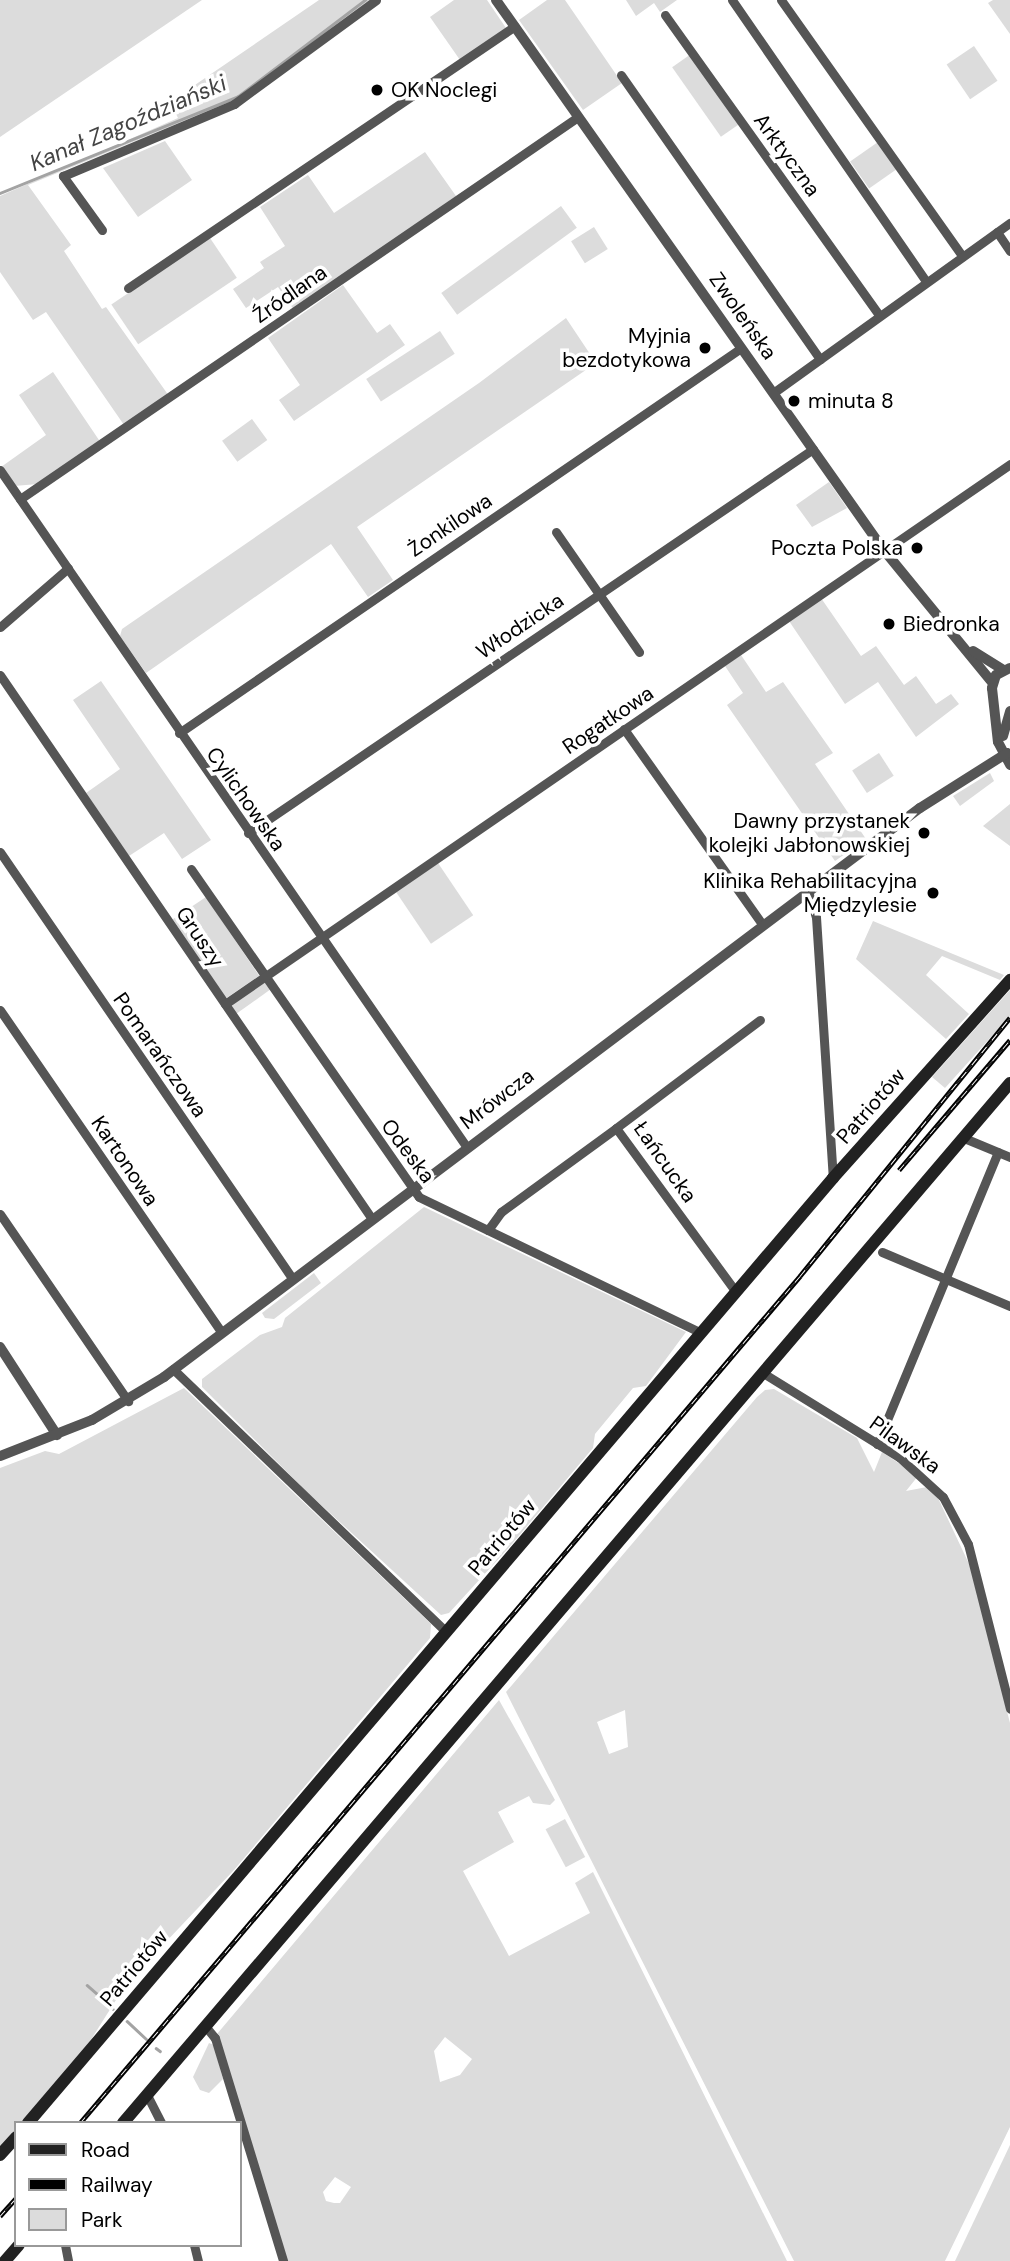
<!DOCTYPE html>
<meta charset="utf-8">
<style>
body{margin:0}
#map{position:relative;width:1010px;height:2261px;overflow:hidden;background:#fff;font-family:"DM Sans",sans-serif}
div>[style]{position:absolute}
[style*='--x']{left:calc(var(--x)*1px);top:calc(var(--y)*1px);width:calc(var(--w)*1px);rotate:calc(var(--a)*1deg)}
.green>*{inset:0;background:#dcdcdc;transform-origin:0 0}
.stream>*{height:2.5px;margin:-1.25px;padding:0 1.25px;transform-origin:1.25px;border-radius:1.25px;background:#a3a3a3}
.minor>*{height:9px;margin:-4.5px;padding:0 4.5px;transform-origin:4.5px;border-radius:4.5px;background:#555}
.tertiary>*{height:10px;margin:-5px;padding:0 5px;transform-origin:5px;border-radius:5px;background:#555}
.secondary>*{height:12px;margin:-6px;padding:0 6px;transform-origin:6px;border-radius:6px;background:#222}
.rail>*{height:5px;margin-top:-2.5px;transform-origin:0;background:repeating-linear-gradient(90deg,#fff 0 8px,#000 0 16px);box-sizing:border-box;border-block:2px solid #000}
.dots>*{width:19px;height:19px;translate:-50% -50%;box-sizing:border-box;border:4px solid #fff;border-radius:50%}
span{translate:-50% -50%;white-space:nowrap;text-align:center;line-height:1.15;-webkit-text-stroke:7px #fff;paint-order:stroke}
.poi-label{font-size:21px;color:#000}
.left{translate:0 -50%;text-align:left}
.right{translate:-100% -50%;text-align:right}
.street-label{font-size:21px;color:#000}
.water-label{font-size:23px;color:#444;font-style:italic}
.legend{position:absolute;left:14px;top:2121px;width:228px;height:126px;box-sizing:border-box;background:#fff;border:2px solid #999;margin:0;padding:9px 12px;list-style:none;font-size:21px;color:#000}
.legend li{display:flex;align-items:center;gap:14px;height:35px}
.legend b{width:35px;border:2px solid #999}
</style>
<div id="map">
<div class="green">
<div style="clip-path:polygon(0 0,202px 0,0 137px)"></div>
<div style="clip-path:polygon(319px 0,371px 0,235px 100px,28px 185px,71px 245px,64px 251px,102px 309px,106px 307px,169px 396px,124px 425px,46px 312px,33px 320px,0 272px,0 196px,178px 118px,170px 102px)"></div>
<div style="clip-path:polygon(454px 0,487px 0,506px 28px,460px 60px,430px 17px)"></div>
<div style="clip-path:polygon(547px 0,565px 0,622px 83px,583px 110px,519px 20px)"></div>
<div style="clip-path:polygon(626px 0,677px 0,660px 12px,654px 3px,636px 16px)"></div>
<div style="clip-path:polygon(993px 0,1010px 0,1010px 34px,988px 3px)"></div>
<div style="left:974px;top:46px;width:42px;height:33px;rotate:56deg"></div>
<div style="left:691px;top:54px;width:85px;height:23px;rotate:55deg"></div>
<div style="clip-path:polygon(165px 141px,192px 180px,138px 217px,103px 168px)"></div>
<div style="left:878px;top:142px;width:33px;height:34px;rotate:55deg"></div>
<div style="clip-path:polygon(425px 152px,456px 196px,294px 310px,278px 287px,246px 308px,233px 289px,264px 268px,260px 262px,285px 246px,260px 207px,308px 175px,334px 213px)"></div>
<div style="left:561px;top:206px;width:27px;height:148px;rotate:54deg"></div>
<div style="left:594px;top:227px;width:26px;height:27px;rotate:58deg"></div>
<div style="left:210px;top:238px;width:48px;height:119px;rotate:56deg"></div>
<div style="clip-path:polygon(343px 285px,377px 333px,390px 324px,405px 345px,294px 421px,279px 400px,300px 385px,268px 338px)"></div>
<div style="clip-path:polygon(566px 318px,596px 363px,357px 527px,393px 580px,368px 597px,331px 544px,146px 673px,120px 636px,122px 629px,479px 383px)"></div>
<div style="left:440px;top:331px;width:27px;height:88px;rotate:57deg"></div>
<div style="clip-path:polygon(53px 372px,101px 443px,38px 484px,14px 486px,1px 467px,46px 435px,19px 395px)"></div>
<div style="left:252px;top:419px;width:26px;height:37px;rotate:54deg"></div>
<div style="clip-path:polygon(829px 482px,847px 508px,812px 527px,796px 505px)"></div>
<div style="clip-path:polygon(821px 598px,861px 656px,876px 646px,904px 685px,916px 676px,936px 704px,951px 694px,959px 704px,916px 737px,878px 682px,845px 704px,789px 621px)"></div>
<div style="clip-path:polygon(741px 655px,766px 692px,783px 682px,833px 753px,815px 764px,866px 839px,835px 861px,727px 705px,743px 693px,725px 666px)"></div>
<div style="clip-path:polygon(101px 681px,211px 840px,182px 859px,164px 833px,129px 856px,86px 793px,120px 769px,73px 700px)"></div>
<div style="left:879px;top:753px;width:27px;height:32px;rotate:57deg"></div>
<div style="clip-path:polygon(990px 773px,994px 781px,960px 806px,953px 796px)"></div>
<div style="clip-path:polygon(1010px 804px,1010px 846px,983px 826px)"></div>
<div style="left:438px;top:863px;width:63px;height:51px;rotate:56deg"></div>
<div style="left:206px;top:897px;width:95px;height:40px;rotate:56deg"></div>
<div style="clip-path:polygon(873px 921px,885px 926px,1004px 975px,1000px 980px,942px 956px,926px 975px,969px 1014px,946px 1039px,856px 959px)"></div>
<div style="clip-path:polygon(263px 981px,271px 989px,236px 1014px,232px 1006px,236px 1000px)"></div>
<div style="clip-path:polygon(1010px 990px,1010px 1016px,945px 1088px,932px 1077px)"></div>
<div style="clip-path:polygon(424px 1207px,686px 1332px,646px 1386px,633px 1388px,595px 1434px,593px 1448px,512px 1544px,449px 1613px,441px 1615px,307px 1492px,202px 1387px,202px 1379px,260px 1335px,282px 1327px,285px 1318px)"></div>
<div style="clip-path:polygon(314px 1273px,321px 1283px,274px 1319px,265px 1318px,262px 1313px)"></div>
<div style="clip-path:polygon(184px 1388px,431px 1624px,430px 1638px,234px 1870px,126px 1984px,87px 2046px,22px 2123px,16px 2123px,16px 2130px,0 2149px,0 1468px,45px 1451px,59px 1454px)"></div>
<div style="clip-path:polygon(evenodd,774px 1389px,857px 1438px,874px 1472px,882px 1452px,918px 1476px,906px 1491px,927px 1487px,938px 1498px,970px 1566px,1010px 1723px,1010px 2127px,945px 2261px,794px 2261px,506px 1692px,757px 1397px,765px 1390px,774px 1389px,625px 1710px,628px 1747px,609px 1754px,597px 1722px,625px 1710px)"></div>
<div style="clip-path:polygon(evenodd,499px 1700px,555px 1800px,550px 1805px,533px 1803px,529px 1796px,498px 1812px,514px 1842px,463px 1871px,509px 1956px,590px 1913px,575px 1883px,593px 1872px,787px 2261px,285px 2261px,217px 2034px,499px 1700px,445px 2037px,472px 2059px,460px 2075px,440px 2082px,434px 2051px,445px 2037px,499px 1700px,335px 2177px,351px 2187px,340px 2203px,334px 2203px,326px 2201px,323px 2192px,335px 2177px)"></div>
<div style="left:565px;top:1819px;width:43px;height:22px;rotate:62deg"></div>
<div style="clip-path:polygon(209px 2043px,214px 2045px,223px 2079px,209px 2093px,200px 2090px,193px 2077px)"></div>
<div style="clip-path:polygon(1010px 2145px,1010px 2261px,955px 2261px)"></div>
</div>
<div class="stream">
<div style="--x:0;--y:193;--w:256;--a:-22.1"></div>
<div style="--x:237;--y:97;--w:161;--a:-37.2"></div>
<div style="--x:87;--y:1985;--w:20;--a:41"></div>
<div style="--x:105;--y:2001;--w:11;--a:45"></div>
<div style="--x:127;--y:2021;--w:26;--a:43"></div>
<div style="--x:156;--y:2048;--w:5;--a:37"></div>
</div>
<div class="minor">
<div style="--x:732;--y:0;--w:341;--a:55.4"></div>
<div style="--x:781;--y:0;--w:314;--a:54.7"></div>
<div style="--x:665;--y:15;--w:369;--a:54.5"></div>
<div style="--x:621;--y:75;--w:347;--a:55"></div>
<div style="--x:102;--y:230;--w:67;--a:-125.8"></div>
<div style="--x:63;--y:176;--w:186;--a:-22.8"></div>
<div style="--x:234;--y:104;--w:176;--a:-36.2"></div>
<div style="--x:997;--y:232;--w:23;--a:56"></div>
<div style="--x:128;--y:288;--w:467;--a:-34.1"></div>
<div style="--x:773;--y:393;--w:292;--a:-35.7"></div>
<div style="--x:0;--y:470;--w:821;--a:55.42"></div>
<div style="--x:20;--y:499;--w:676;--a:-34.4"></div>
<div style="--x:556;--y:532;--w:146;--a:55.3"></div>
<div style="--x:0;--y:627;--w:90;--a:-40.9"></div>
<div style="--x:0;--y:675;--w:659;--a:55.63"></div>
<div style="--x:624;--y:729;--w:240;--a:54.7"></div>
<div style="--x:179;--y:733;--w:681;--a:-34.41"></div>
<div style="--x:248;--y:833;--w:683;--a:-34.2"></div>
<div style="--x:0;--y:852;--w:516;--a:55.57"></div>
<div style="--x:191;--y:869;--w:399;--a:55.2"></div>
<div style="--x:419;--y:1197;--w:313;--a:25.7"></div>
<div style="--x:808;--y:891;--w:27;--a:73"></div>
<div style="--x:816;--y:917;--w:262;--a:86.3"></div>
<div style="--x:225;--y:1004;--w:953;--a:-34.52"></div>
<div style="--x:0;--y:1010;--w:390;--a:55.5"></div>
<div style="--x:964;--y:1138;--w:50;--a:22.4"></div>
<div style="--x:0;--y:1214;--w:227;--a:55.6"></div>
<div style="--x:488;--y:1230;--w:22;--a:-54"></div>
<div style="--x:501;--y:1212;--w:142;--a:-36.1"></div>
<div style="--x:882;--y:1252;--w:139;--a:22.9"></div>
<div style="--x:736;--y:1292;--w:203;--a:-126.2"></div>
<div style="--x:616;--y:1128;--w:180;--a:-36.9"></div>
<div style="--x:173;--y:1369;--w:379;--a:43.9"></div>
<div style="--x:763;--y:1373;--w:160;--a:31.7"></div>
<div style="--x:899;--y:1457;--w:59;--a:42.3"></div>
<div style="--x:943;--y:1497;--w:53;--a:62"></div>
<div style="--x:968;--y:1544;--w:170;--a:75.7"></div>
<div style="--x:877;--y:1444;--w:316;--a:-67.5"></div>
<div style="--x:206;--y:2027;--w:14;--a:51"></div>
<div style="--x:215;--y:2038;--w:233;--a:73"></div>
<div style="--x:147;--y:2095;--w:31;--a:63"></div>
<div style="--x:65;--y:2245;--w:16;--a:79"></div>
<div style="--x:194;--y:2245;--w:16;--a:76"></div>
</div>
<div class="tertiary">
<div style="--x:496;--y:0;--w:672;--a:54.82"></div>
<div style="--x:883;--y:549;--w:172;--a:50.7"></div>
<div style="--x:973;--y:651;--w:36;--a:32"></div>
<div style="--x:1010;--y:668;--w:16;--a:153"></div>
<div style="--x:996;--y:675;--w:14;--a:107"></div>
<div style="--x:992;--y:688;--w:54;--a:83.7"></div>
<div style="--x:998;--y:742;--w:26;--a:62"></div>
<div style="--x:1003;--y:736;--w:26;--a:-74"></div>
<div style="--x:0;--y:1347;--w:105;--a:57.1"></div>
<div style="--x:0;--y:1456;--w:99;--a:-21.4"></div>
<div style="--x:92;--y:1420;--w:84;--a:-30.8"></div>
<div style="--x:164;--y:1377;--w:946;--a:-36.97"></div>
<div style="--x:920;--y:808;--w:103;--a:-32.3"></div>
</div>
<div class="secondary">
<div style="--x:28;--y:2123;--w:1241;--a:-49.57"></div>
<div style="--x:833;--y:1178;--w:266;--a:-48.2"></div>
<div style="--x:123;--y:2123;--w:1367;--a:-49.54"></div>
<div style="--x:0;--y:2155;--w:24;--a:-48"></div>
<div style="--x:5;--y:2261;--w:21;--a:-49"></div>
</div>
<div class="rail">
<div style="--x:899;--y:1170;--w:171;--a:-49.5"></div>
<div style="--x:80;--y:2123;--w:1112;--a:-49.63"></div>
<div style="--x:800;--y:1276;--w:333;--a:-50.9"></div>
<div style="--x:0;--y:2216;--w:24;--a:-48"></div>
</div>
<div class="dots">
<div style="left:377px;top:90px;background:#000"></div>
<div style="left:705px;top:348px;background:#000"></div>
<div style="left:794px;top:401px;background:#000"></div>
<div style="left:917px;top:548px;background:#000"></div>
<div style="left:889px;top:624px;background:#000"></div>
<div style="left:924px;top:833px;background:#000"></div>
<div style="left:933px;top:893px;background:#000"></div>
</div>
<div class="poi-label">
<span class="left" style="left:391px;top:90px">OK Noclegi</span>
<span class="right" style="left:691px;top:348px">Myjnia<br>bezdotykowa</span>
<span class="left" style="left:808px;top:401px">minuta 8</span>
<span class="right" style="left:903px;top:548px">Poczta Polska</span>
<span class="left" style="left:903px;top:624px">Biedronka</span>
<span class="right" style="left:910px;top:833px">Dawny przystanek<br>kolejki Jabłonowskiej</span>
<span class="right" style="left:917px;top:893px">Klinika Rehabilitacyjna<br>Międzylesie</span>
</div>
<div class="street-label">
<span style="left:787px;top:155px;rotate:54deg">Arktyczna</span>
<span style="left:290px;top:294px;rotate:-35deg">Źródlana</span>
<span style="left:743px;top:316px;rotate:55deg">Zwoleńska</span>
<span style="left:450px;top:525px;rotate:-34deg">Żonkilowa</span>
<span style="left:520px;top:626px;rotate:-34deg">Włodzicka</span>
<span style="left:608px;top:720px;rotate:-34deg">Rogatkowa</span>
<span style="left:246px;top:799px;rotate:55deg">Cylichowska</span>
<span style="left:200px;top:937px;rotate:56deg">Gruszy</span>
<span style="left:160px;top:1055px;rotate:55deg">Pomarańczowa</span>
<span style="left:497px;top:1099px;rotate:-37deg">Mrówcza</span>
<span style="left:871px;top:1106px;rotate:-49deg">Patriotów</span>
<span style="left:408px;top:1151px;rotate:53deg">Odeska</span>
<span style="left:125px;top:1161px;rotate:56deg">Kartonowa</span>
<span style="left:665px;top:1162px;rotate:55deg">Łańcucka</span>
<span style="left:905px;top:1445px;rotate:36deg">Pilawska</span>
<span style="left:502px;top:1537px;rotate:-50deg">Patriotów</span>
<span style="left:134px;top:1968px;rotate:-50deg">Patriotów</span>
</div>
<div class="water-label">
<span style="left:128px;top:123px;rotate:-23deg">Kanał Zagoździański</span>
</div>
<ul class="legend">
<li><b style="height:9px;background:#222"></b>Road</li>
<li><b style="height:9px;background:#000"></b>Railway</li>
<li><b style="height:19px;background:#dcdcdc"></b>Park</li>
</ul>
</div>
